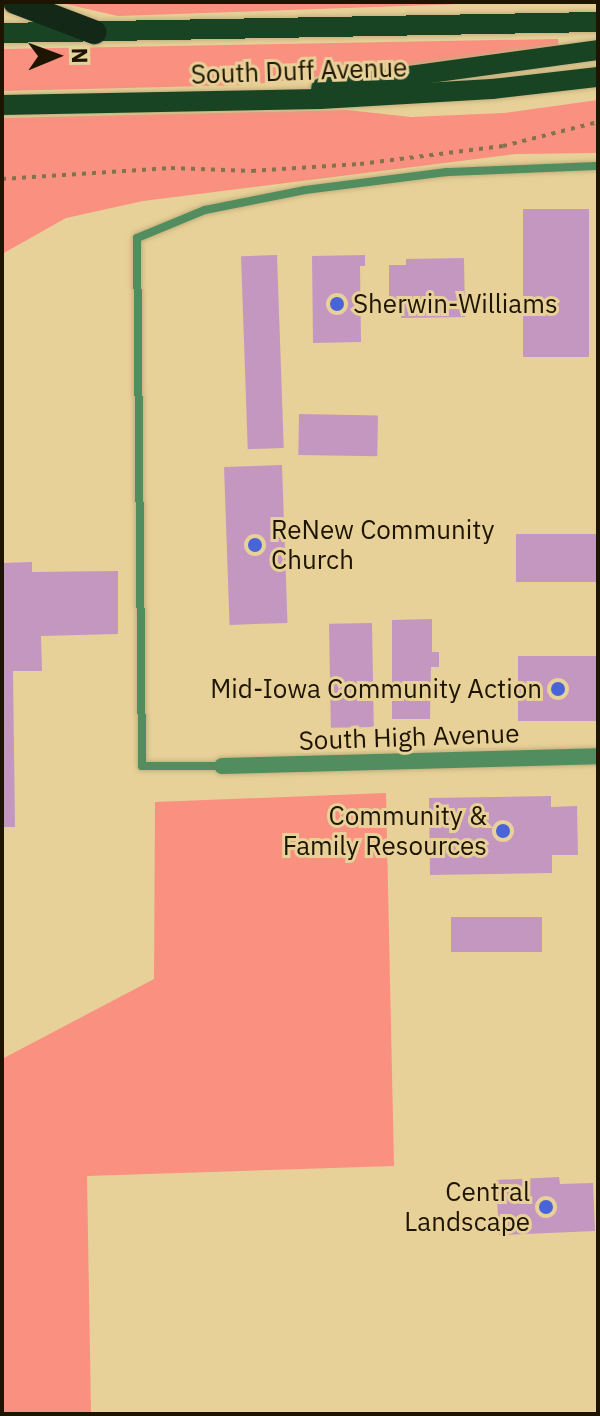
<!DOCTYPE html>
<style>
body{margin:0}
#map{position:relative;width:600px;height:1416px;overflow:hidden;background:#e7d198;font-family:"IBM Plex Sans",sans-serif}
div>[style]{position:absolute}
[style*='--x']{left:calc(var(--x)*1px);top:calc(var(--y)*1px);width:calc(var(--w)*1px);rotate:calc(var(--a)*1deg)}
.green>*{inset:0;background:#f99080}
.building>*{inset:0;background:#c497c0;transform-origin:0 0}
.path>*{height:4px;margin-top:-2px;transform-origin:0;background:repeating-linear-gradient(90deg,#82734c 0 4px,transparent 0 10px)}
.roads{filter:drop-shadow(0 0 2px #c3af7d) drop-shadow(0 0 2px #c3af7d)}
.lane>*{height:8px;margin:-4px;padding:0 4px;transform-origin:4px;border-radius:4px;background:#518d5e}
.street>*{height:16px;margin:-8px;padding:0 8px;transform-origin:8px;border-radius:8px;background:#518d5e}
.primary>*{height:20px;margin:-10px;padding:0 10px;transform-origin:10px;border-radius:10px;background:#194424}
.highway>*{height:24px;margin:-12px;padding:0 12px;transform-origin:12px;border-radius:12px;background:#132817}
.dots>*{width:22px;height:22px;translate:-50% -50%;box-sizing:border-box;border:4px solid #e7d198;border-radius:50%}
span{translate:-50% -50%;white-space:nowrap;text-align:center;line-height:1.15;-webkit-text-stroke:6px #e7d198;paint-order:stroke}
.street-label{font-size:26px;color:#1e1501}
.poi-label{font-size:26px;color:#1e1501}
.left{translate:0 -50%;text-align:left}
.right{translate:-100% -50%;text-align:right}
.frame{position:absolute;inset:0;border:4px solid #1e1501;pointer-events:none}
.north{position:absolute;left:16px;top:16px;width:80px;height:80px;-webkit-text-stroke:6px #e7d198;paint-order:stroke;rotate:89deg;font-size:22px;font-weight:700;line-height:32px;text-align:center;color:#1e1501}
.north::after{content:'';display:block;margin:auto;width:28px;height:36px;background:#1e1501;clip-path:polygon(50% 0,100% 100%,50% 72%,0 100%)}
</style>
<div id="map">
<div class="green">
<div style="clip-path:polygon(57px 2px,515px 2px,118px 16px)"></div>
<div style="clip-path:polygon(558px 39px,559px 48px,248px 85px,2px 91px,2px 49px)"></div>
<div style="clip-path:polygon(598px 100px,598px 153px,516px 154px,143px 201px,66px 218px,2px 254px,2px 118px,347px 110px,411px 117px,504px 113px)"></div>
<div style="clip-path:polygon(386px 793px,394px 1166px,87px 1176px,91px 1414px,2px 1414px,2px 1059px,154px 979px,155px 802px)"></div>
</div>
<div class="building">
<div style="left:589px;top:209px;width:148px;height:66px;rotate:90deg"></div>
<div style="left:277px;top:255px;width:193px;height:36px;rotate:88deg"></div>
<div style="clip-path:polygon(365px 255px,365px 266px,360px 266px,361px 342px,313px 343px,312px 256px)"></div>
<div style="clip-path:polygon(464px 258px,465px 317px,401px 318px,401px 300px,389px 300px,389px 265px,406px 265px,406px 259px)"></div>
<div style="left:299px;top:414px;width:79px;height:41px;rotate:1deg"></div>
<div style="left:282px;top:465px;width:158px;height:58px;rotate:88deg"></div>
<div style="left:598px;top:534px;width:48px;height:82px;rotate:90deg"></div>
<div style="clip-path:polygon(32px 562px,32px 572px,118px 571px,118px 634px,41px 636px,42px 671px,13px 671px,15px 827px,2px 827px,2px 563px)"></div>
<div style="clip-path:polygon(432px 619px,432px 652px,439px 652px,439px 667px,431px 667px,430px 719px,392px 719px,392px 620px)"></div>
<div style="left:372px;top:623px;width:104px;height:43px;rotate:89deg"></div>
<div style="left:598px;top:656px;width:65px;height:80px;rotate:90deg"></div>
<div style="clip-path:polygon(551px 796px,551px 807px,577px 806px,578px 855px,552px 855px,552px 873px,430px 875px,429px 798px)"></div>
<div style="left:542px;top:917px;width:35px;height:91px;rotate:90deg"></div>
<div style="clip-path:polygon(559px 1177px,560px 1184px,593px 1183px,595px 1231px,499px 1235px,496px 1180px)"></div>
</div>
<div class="path">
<div style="--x:2;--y:179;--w:169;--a:-3.7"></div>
<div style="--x:171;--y:168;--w:81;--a:2.1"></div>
<div style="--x:252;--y:171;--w:108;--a:-3.7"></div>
<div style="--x:360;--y:164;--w:144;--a:-7.2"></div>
<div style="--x:503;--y:146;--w:98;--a:-14.2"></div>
</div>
<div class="roads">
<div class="lane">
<div style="--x:222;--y:766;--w:80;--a:180"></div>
<div style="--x:142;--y:766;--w:528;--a:-90.54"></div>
<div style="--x:137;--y:238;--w:74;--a:-22.4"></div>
<div style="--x:205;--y:210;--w:102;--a:-11.3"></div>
<div style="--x:305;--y:190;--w:143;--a:-7.2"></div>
<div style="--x:447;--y:172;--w:151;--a:-2.3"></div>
</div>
<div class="street">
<div style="--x:222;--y:766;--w:376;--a:-1.5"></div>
</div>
<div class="primary">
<div style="--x:2;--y:33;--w:596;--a:-1.06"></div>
<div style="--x:321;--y:88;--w:280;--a:-7.8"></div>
<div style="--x:2;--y:105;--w:318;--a:-1.1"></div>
<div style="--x:320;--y:99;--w:172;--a:-3.3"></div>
<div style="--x:492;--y:89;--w:107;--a:-6.5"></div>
</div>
<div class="highway">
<div style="--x:15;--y:2;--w:85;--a:20.8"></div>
</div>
</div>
<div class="dots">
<div style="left:337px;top:304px;background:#4964d8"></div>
<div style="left:255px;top:545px;background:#4964d8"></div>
<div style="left:558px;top:689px;background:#4964d8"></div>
<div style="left:503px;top:831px;background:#4964d8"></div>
<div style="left:546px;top:1207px;background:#4964d8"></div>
</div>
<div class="street-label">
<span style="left:299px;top:71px;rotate:-2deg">South Duff Avenue</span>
<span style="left:409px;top:737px;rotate:-2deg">South High Avenue</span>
</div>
<div class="poi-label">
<span class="left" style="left:353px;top:304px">Sherwin-Williams</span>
<span class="left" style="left:271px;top:545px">ReNew Community<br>Church</span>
<span class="right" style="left:542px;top:689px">Mid-Iowa Community Action</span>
<span class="right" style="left:487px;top:831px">Community &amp;<br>Family Resources</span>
<span class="right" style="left:530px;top:1207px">Central<br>Landscape</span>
</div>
<div class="frame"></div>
<div class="north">N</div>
</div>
